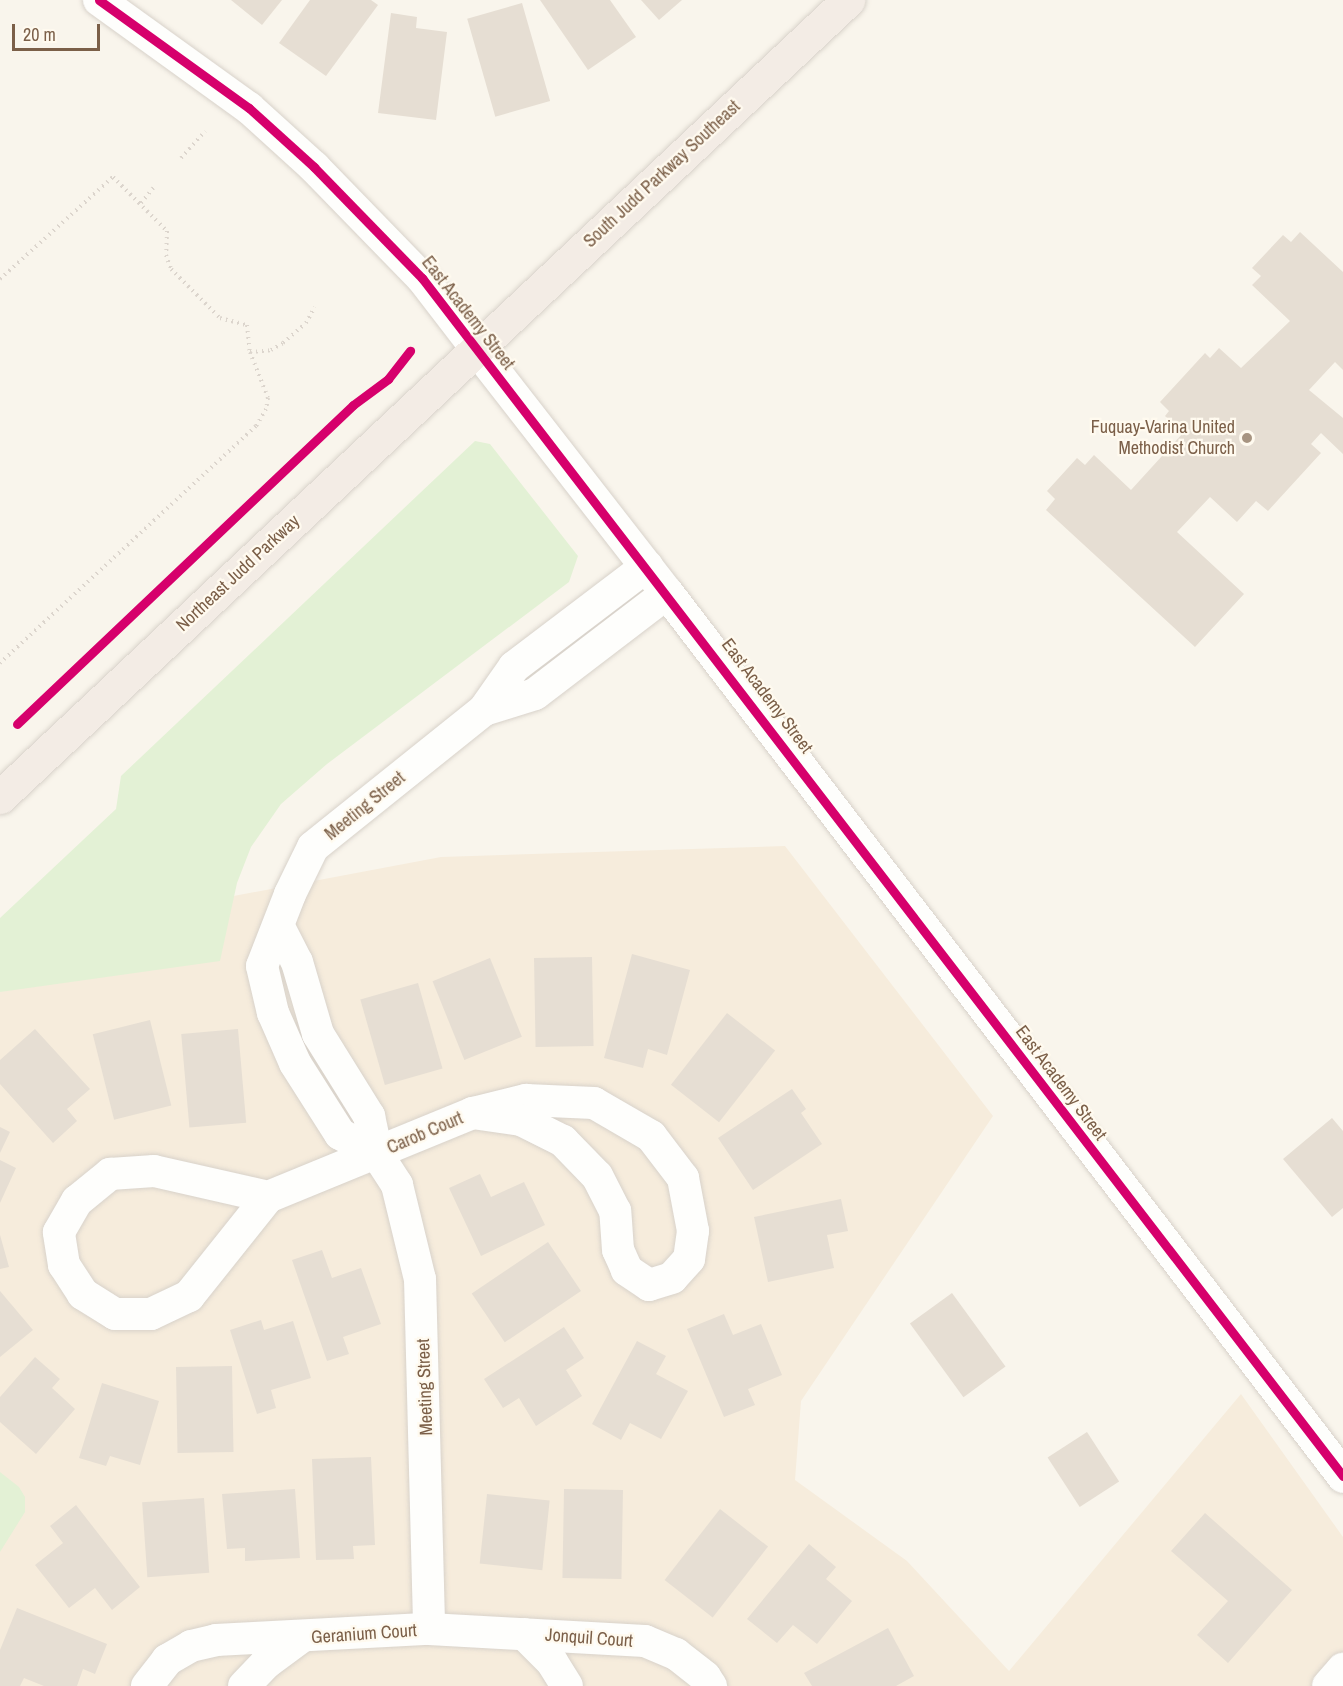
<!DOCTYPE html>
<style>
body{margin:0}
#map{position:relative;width:1343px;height:1686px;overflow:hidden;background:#f9f5ec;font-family:"Archivo Narrow",sans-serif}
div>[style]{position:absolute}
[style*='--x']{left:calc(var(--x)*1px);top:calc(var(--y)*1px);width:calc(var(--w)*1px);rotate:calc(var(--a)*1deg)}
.residential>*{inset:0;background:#f6ecdc}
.green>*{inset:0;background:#e3f1d5}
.building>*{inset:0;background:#e6ded3;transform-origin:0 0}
.path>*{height:4px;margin-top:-2px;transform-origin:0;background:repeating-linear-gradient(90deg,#dcd5cd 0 1.5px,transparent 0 6px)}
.roads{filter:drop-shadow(0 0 2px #d8d2ca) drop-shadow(0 0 2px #d8d2ca)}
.minor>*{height:32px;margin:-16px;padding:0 16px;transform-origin:16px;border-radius:16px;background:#fefefc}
.tertiary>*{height:33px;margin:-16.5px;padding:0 16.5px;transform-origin:16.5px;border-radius:16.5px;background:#fefefc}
.trunk>*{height:33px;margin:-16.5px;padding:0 16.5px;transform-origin:16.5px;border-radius:16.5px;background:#f3ece5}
.cycleway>*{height:9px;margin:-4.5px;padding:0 4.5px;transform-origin:4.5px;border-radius:4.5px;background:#d6006c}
.dots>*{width:16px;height:16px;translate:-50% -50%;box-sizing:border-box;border:3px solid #fffaef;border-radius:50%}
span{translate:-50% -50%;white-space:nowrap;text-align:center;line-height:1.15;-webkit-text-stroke:4.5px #fffaef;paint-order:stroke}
.street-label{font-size:18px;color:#7b5f48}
.poi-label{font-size:18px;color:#7b5f48}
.right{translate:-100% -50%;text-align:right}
.scale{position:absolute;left:12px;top:24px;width:88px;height:27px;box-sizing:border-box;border:3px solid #7b5f48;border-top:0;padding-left:8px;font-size:18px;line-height:21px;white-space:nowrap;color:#7b5f48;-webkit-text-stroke:4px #fffaef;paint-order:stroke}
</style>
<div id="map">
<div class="residential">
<div style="clip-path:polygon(785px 846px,993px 1116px,801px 1401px,795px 1480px,907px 1561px,1009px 1671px,1241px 1394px,1343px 1537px,1343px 1686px,0 1686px,0 940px,441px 857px)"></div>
</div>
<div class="green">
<div style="clip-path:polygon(475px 441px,490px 444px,578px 556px,569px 582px,327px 764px,281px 804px,251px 847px,237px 883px,220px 961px,0 992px,0 918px,116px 809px,121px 776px)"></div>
<div style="clip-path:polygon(0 1472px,19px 1487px,25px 1497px,25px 1512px,0 1552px)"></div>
</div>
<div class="building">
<div style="clip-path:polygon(231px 0,282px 0,262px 25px)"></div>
<div style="clip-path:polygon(310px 0,371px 0,378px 5px,326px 76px,279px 43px)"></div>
<div style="clip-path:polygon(540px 0,610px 0,636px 37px,588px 70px)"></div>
<div style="clip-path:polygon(641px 0,682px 0,659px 20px)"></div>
<div style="left:522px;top:3px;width:102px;height:57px;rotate:74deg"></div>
<div style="clip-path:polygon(391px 13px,417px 17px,416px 28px,447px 32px,436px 120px,378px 113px)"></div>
<div style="clip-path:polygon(1300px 232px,1343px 272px,1343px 370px,1335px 362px,1309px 390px,1343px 418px,1343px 454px,1321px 433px,1311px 444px,1321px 453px,1268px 511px,1256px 501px,1237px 522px,1210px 497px,1177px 532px,1244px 594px,1195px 647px,1046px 510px,1055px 499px,1047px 491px,1077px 458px,1085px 465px,1094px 455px,1131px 490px,1183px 433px,1165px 416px,1169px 411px,1160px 402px,1205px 353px,1210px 358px,1219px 348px,1241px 368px,1290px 321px,1252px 285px,1261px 276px,1252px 268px,1283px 235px,1291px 242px)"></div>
<div style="clip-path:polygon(632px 954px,690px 970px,667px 1055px,648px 1049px,643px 1068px,604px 1058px)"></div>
<div style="left:592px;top:957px;width:89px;height:58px;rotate:89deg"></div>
<div style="left:490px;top:958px;width:85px;height:62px;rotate:68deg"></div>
<div style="left:418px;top:983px;width:89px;height:60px;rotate:74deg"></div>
<div style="left:727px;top:1013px;width:61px;height:91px;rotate:38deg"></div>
<div style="left:150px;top:1020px;width:88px;height:59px;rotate:76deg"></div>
<div style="clip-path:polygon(35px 1029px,90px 1089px,67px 1109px,77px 1121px,53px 1143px,0 1084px,0 1060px)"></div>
<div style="left:238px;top:1029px;width:94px;height:57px;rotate:85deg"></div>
<div style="clip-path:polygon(792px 1089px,806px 1109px,801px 1113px,822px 1144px,753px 1190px,718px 1138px)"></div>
<div style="clip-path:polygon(1332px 1118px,1343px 1131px,1343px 1208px,1332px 1217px,1283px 1159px)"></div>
<div style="clip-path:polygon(0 1127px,10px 1132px,0 1153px)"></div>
<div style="clip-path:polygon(0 1160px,16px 1168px,0 1203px)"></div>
<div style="clip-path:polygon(480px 1174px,491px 1197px,524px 1182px,545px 1225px,481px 1256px,449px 1188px)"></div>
<div style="clip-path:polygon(841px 1199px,848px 1231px,827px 1235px,834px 1268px,768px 1282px,754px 1217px)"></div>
<div style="clip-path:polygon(0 1235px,9px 1267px,0 1269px)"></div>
<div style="left:548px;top:1242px;width:59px;height:92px;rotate:56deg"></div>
<div style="clip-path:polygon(322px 1250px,332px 1278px,361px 1268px,381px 1324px,343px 1337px,349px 1354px,327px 1361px,292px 1260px)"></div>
<div style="clip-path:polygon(0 1291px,33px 1330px,0 1357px)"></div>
<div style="left:952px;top:1293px;width:91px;height:52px;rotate:54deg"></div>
<div style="clip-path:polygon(724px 1314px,733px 1335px,761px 1324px,782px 1375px,748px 1389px,755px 1405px,724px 1417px,687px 1329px)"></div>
<div style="clip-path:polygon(261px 1320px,264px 1330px,293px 1321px,311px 1378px,271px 1390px,276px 1408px,257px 1414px,230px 1330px)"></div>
<div style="clip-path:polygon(564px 1327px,584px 1358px,566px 1370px,582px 1396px,536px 1426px,519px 1398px,503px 1408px,484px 1379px)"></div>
<div style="clip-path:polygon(637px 1341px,666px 1356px,656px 1374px,688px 1391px,661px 1439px,630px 1423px,621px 1440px,592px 1424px)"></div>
<div style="clip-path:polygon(35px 1357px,60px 1379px,52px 1388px,75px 1409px,36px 1454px,0 1422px,0 1397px)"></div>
<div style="left:232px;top:1366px;width:86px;height:56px;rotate:89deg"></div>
<div style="clip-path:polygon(102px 1383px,159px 1401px,140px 1465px,110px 1456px,106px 1466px,79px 1458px)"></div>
<div style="left:1087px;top:1432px;width:59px;height:47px;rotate:57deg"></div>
<div style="clip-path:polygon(371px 1457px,375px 1545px,353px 1546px,354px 1559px,316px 1560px,312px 1459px)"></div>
<div style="clip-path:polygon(295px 1489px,300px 1558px,245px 1561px,245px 1548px,227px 1549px,222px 1494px)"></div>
<div style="left:564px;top:1489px;width:59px;height:89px;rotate:1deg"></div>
<div style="left:487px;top:1494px;width:63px;height:70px;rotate:6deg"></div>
<div style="left:204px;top:1498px;width:75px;height:62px;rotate:86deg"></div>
<div style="clip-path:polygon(76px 1505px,140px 1587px,112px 1610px,95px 1588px,69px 1608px,35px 1565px,63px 1543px,50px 1526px)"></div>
<div style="left:720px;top:1509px;width:61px;height:90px;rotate:38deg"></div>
<div style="clip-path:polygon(1205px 1513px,1292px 1590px,1228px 1663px,1197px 1635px,1228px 1601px,1171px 1551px)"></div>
<div style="clip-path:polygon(809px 1544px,836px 1567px,826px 1579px,852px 1601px,817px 1644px,793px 1625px,777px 1643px,747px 1619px)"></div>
<div style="clip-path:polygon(17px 1608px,107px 1644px,95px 1674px,83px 1669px,77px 1686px,44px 1686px,24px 1678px,20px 1686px,0 1686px,0 1650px)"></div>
<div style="clip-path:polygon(888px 1628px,914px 1676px,896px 1686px,812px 1686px,804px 1673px)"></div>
</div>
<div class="path">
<div style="--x:181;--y:158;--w:36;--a:-48"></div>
<div style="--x:141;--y:203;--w:22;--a:-51"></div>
<div style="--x:0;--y:279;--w:152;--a:-42.1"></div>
<div style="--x:113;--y:177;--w:76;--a:45"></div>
<div style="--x:167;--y:231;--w:24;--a:92"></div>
<div style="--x:166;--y:255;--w:15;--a:70"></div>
<div style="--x:171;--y:269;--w:69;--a:45"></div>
<div style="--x:220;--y:318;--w:28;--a:15"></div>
<div style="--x:247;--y:325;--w:27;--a:84"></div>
<div style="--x:250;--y:352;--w:49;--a:68.6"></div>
<div style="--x:268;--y:398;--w:11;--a:100"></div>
<div style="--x:266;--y:409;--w:20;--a:120"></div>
<div style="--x:256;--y:426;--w:349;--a:137.2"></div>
<div style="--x:250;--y:352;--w:21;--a:-5"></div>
<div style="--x:271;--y:350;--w:14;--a:-30"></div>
<div style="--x:283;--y:343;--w:30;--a:-41"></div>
<div style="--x:306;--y:323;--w:18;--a:-61"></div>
</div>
<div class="roads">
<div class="minor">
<div style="--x:99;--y:0;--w:185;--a:35.8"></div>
<div style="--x:249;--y:108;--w:88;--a:42.2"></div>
<div style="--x:314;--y:167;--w:155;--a:45.8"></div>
<div style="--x:422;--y:278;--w:88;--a:52.4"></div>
<div style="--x:484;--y:710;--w:53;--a:-17.4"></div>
<div style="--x:535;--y:694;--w:166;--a:-37.4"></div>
<div style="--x:279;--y:927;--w:39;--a:63"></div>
<div style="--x:297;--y:962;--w:75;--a:73.7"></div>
<div style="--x:318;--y:1034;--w:97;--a:58.1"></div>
<div style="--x:369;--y:1116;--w:39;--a:78"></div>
<div style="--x:377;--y:1154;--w:37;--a:57"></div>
<div style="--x:397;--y:1185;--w:97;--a:76.3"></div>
<div style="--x:420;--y:1279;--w:350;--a:88.5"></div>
<div style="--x:377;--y:1154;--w:42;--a:-151.6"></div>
<div style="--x:340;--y:1134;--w:84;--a:-122.4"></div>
<div style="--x:295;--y:1063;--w:55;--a:-113.7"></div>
<div style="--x:273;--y:1013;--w:48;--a:-103.2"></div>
<div style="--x:262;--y:966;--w:77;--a:-68.7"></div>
<div style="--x:290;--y:894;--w:52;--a:-63.9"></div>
<div style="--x:313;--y:847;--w:219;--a:-38.7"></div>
<div style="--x:484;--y:710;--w:52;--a:-55.1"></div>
<div style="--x:514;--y:667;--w:167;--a:-37.2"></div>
<div style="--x:268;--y:1197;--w:127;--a:128.6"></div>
<div style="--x:189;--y:1296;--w:42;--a:154.7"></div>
<div style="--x:151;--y:1314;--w:36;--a:180"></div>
<div style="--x:115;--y:1314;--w:38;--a:-148"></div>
<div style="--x:83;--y:1294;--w:35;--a:-123"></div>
<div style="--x:64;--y:1265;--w:33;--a:-99"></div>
<div style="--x:59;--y:1232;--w:36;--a:-60"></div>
<div style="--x:77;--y:1201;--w:43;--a:-39.3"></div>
<div style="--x:110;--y:1174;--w:44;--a:-3.9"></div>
<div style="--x:154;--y:1171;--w:117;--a:12.8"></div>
<div style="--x:268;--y:1197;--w:222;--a:-22.3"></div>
<div style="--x:473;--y:1113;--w:55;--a:-13.8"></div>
<div style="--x:526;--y:1100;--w:68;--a:2.5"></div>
<div style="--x:594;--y:1103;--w:66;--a:30.1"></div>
<div style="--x:651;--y:1136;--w:53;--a:52.7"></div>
<div style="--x:683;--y:1178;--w:54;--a:79.3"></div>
<div style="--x:693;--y:1231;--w:28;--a:98"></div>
<div style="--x:689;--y:1259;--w:25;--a:132"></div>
<div style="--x:672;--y:1278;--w:24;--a:163"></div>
<div style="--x:649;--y:1285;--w:27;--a:-146"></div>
<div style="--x:627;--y:1270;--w:22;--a:-114"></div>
<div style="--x:618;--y:1250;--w:39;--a:-94"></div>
<div style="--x:615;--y:1211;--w:39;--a:-117"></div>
<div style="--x:597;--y:1176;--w:49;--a:-134.2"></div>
<div style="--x:563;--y:1141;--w:47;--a:-153.4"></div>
<div style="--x:521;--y:1120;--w:49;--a:-171.7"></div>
<div style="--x:524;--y:1634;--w:40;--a:45"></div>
<div style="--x:552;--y:1662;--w:28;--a:58"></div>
<div style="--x:147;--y:1686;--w:33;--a:-52"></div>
<div style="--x:167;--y:1660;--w:28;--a:-30"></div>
<div style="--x:191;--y:1646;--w:26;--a:-13"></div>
<div style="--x:216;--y:1640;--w:213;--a:-3"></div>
<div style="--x:429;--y:1629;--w:216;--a:3.2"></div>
<div style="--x:645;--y:1641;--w:34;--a:23"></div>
<div style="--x:676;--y:1654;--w:37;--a:38"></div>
<div style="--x:705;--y:1677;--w:11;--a:56"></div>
<div style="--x:244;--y:1686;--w:32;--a:-46"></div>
<div style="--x:266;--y:1663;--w:42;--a:-36.3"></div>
<div style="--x:1328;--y:1686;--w:23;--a:-49"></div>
</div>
<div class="tertiary">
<div style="--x:476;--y:348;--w:311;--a:52.1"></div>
<div style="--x:667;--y:593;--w:1112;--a:52.56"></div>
</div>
<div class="trunk">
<div style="--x:0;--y:797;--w:1164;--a:-43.22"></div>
</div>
</div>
<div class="cycleway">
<div style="--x:99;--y:0;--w:185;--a:35.8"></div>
<div style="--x:249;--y:108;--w:88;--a:42.2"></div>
<div style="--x:314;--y:167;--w:155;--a:45.8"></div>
<div style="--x:422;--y:278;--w:1511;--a:52.45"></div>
<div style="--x:17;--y:724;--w:463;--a:-43.5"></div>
<div style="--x:353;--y:405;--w:44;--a:-36.6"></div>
<div style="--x:388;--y:379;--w:36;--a:-52"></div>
</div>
<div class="dots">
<div style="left:1247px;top:438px;background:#a79481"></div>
</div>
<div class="street-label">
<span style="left:662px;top:174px;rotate:-43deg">South Judd Parkway Southeast</span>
<span style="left:468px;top:313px;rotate:52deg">East Academy Street</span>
<span style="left:238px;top:573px;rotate:-43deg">Northeast Judd Parkway</span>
<span style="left:767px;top:696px;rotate:53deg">East Academy Street</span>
<span style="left:365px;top:806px;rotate:-39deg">Meeting Street</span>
<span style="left:1061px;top:1083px;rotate:53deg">East Academy Street</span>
<span style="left:425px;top:1133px;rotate:-23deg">Carob Court</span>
<span style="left:425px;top:1387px;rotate:-92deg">Meeting Street</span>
<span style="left:364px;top:1634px;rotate:-4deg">Geranium Court</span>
<span style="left:589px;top:1638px;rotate:4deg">Jonquil Court</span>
</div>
<div class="poi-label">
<span class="right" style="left:1235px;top:438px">Fuquay-Varina United<br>Methodist Church</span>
</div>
<div class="scale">20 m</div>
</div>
